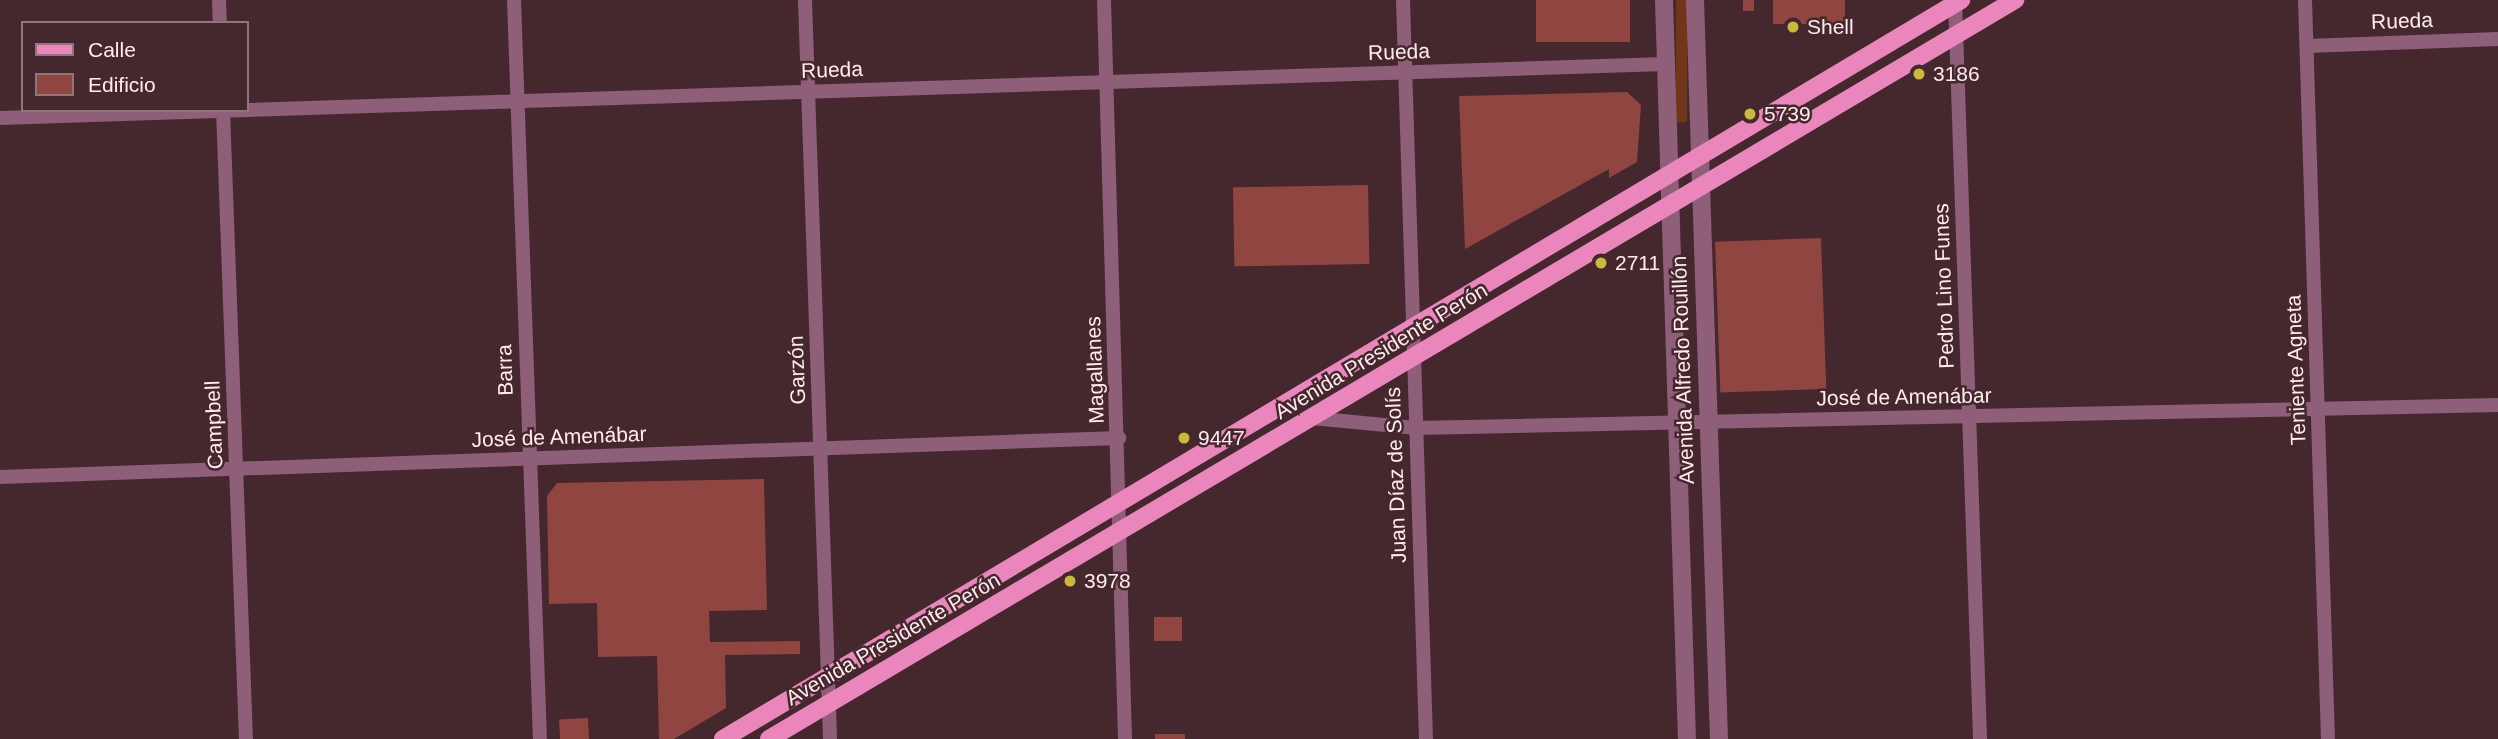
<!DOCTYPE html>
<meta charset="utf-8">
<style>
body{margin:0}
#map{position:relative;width:2498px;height:739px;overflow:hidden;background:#44282e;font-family:Arial,sans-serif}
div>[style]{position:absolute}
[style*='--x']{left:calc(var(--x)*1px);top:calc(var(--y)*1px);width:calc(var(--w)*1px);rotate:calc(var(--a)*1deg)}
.green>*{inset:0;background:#713517;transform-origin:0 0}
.building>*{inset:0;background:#914540;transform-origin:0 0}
.minor>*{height:14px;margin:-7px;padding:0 7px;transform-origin:7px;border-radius:7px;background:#8f5e78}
.tertiary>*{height:18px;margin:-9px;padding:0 9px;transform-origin:9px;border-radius:9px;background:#8f5e78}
.primary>*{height:18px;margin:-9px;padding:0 9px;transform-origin:9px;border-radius:9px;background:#eb86bd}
.dots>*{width:19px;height:19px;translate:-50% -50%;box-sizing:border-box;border:4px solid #44282e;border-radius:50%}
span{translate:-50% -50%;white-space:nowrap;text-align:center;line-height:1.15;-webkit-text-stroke:5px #44282e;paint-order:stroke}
.street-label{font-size:21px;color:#feebee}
.poi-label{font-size:21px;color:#feebee}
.left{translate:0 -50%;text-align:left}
.legend{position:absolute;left:21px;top:21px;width:228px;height:91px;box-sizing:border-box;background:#44282e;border:2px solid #8e767b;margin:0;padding:9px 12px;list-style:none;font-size:21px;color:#feebee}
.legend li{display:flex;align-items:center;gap:14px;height:35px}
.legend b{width:35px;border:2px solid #8e767b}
</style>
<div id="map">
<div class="green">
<div style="left:1676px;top:0;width:11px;height:122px"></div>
</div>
<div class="building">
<div style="left:1536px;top:0;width:94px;height:42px"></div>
<div style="left:1743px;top:0;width:11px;height:11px"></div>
<div style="left:1773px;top:0;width:72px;height:24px"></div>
<div style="clip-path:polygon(1627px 92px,1641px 105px,1637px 162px,1609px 178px,1609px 169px,1465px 249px,1459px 96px)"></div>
<div style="left:1368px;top:185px;width:79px;height:135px;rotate:89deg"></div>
<div style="left:1821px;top:238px;width:151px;height:106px;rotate:88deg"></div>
<div style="clip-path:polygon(764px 479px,767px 610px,709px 611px,710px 642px,800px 641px,800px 654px,725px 655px,726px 708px,674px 739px,659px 739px,657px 656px,598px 657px,597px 603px,549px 604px,547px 496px,557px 483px)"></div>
<div style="left:1154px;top:617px;width:28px;height:24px"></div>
<div style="left:588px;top:718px;width:21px;height:29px;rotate:87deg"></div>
<div style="left:1155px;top:734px;width:30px;height:5px"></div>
</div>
<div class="minor">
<div style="--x:219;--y:0;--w:23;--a:88"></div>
<div style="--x:514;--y:0;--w:739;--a:87.99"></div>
<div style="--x:805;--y:0;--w:739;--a:88.06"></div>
<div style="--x:1104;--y:0;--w:739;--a:88.37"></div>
<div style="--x:1403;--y:0;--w:739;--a:88.22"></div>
<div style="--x:1955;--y:0;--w:739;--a:88.06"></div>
<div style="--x:2305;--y:0;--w:739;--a:88.22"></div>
<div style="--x:2307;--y:46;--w:191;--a:-2.1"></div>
<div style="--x:223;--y:110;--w:629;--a:87.91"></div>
<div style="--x:0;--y:118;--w:1666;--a:-1.86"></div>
<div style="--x:1312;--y:418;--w:103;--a:5.5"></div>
<div style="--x:1415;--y:428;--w:1083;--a:-1.22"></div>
<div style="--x:0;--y:477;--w:1120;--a:-2"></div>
</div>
<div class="tertiary">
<div style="--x:1664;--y:0;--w:739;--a:88.22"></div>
<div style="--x:1695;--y:0;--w:739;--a:88.14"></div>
</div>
<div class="primary">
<div style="--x:723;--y:739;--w:1442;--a:-30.83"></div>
<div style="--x:769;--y:739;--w:1449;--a:-30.67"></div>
</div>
<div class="dots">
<div style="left:1793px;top:27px;background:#c9ba3a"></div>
<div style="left:1919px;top:74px;background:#c9ba3a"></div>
<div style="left:1750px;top:114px;background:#c9ba3a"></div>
<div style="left:1601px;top:263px;background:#c9ba3a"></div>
<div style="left:1184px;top:438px;background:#c9ba3a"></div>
<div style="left:1070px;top:581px;background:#c9ba3a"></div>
</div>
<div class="street-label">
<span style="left:2402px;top:21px;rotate:-2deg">Rueda</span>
<span style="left:1399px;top:52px;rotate:-2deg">Rueda</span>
<span style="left:832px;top:70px;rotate:-2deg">Rueda</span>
<span style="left:1944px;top:286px;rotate:-92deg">Pedro Lino Funes</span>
<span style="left:1381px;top:351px;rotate:-31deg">Avenida Presidente Perón</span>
<span style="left:505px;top:370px;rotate:-92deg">Barra</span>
<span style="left:797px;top:370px;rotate:-92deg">Garzón</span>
<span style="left:1095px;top:370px;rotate:-92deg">Magallanes</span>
<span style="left:1683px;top:370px;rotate:-92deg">Avenida Alfredo Rouillón</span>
<span style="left:2296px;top:370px;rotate:-92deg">Teniente Agneta</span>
<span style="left:1904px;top:397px;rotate:-1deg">José de Amenábar</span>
<span style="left:214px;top:425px;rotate:-92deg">Campbell</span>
<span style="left:559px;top:437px;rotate:-2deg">José de Amenábar</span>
<span style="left:1396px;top:475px;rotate:-92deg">Juan Díaz de Solís</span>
<span style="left:893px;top:639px;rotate:-30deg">Avenida Presidente Perón</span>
</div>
<div class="poi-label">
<span class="left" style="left:1807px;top:27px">Shell</span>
<span class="left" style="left:1933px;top:74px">3186</span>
<span class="left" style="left:1764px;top:114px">5739</span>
<span class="left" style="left:1615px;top:263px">2711</span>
<span class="left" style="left:1198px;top:438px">9447</span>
<span class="left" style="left:1084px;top:581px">3978</span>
</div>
<ul class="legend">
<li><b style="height:9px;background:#eb86bd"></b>Calle</li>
<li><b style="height:19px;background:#914540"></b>Edificio</li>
</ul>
</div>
